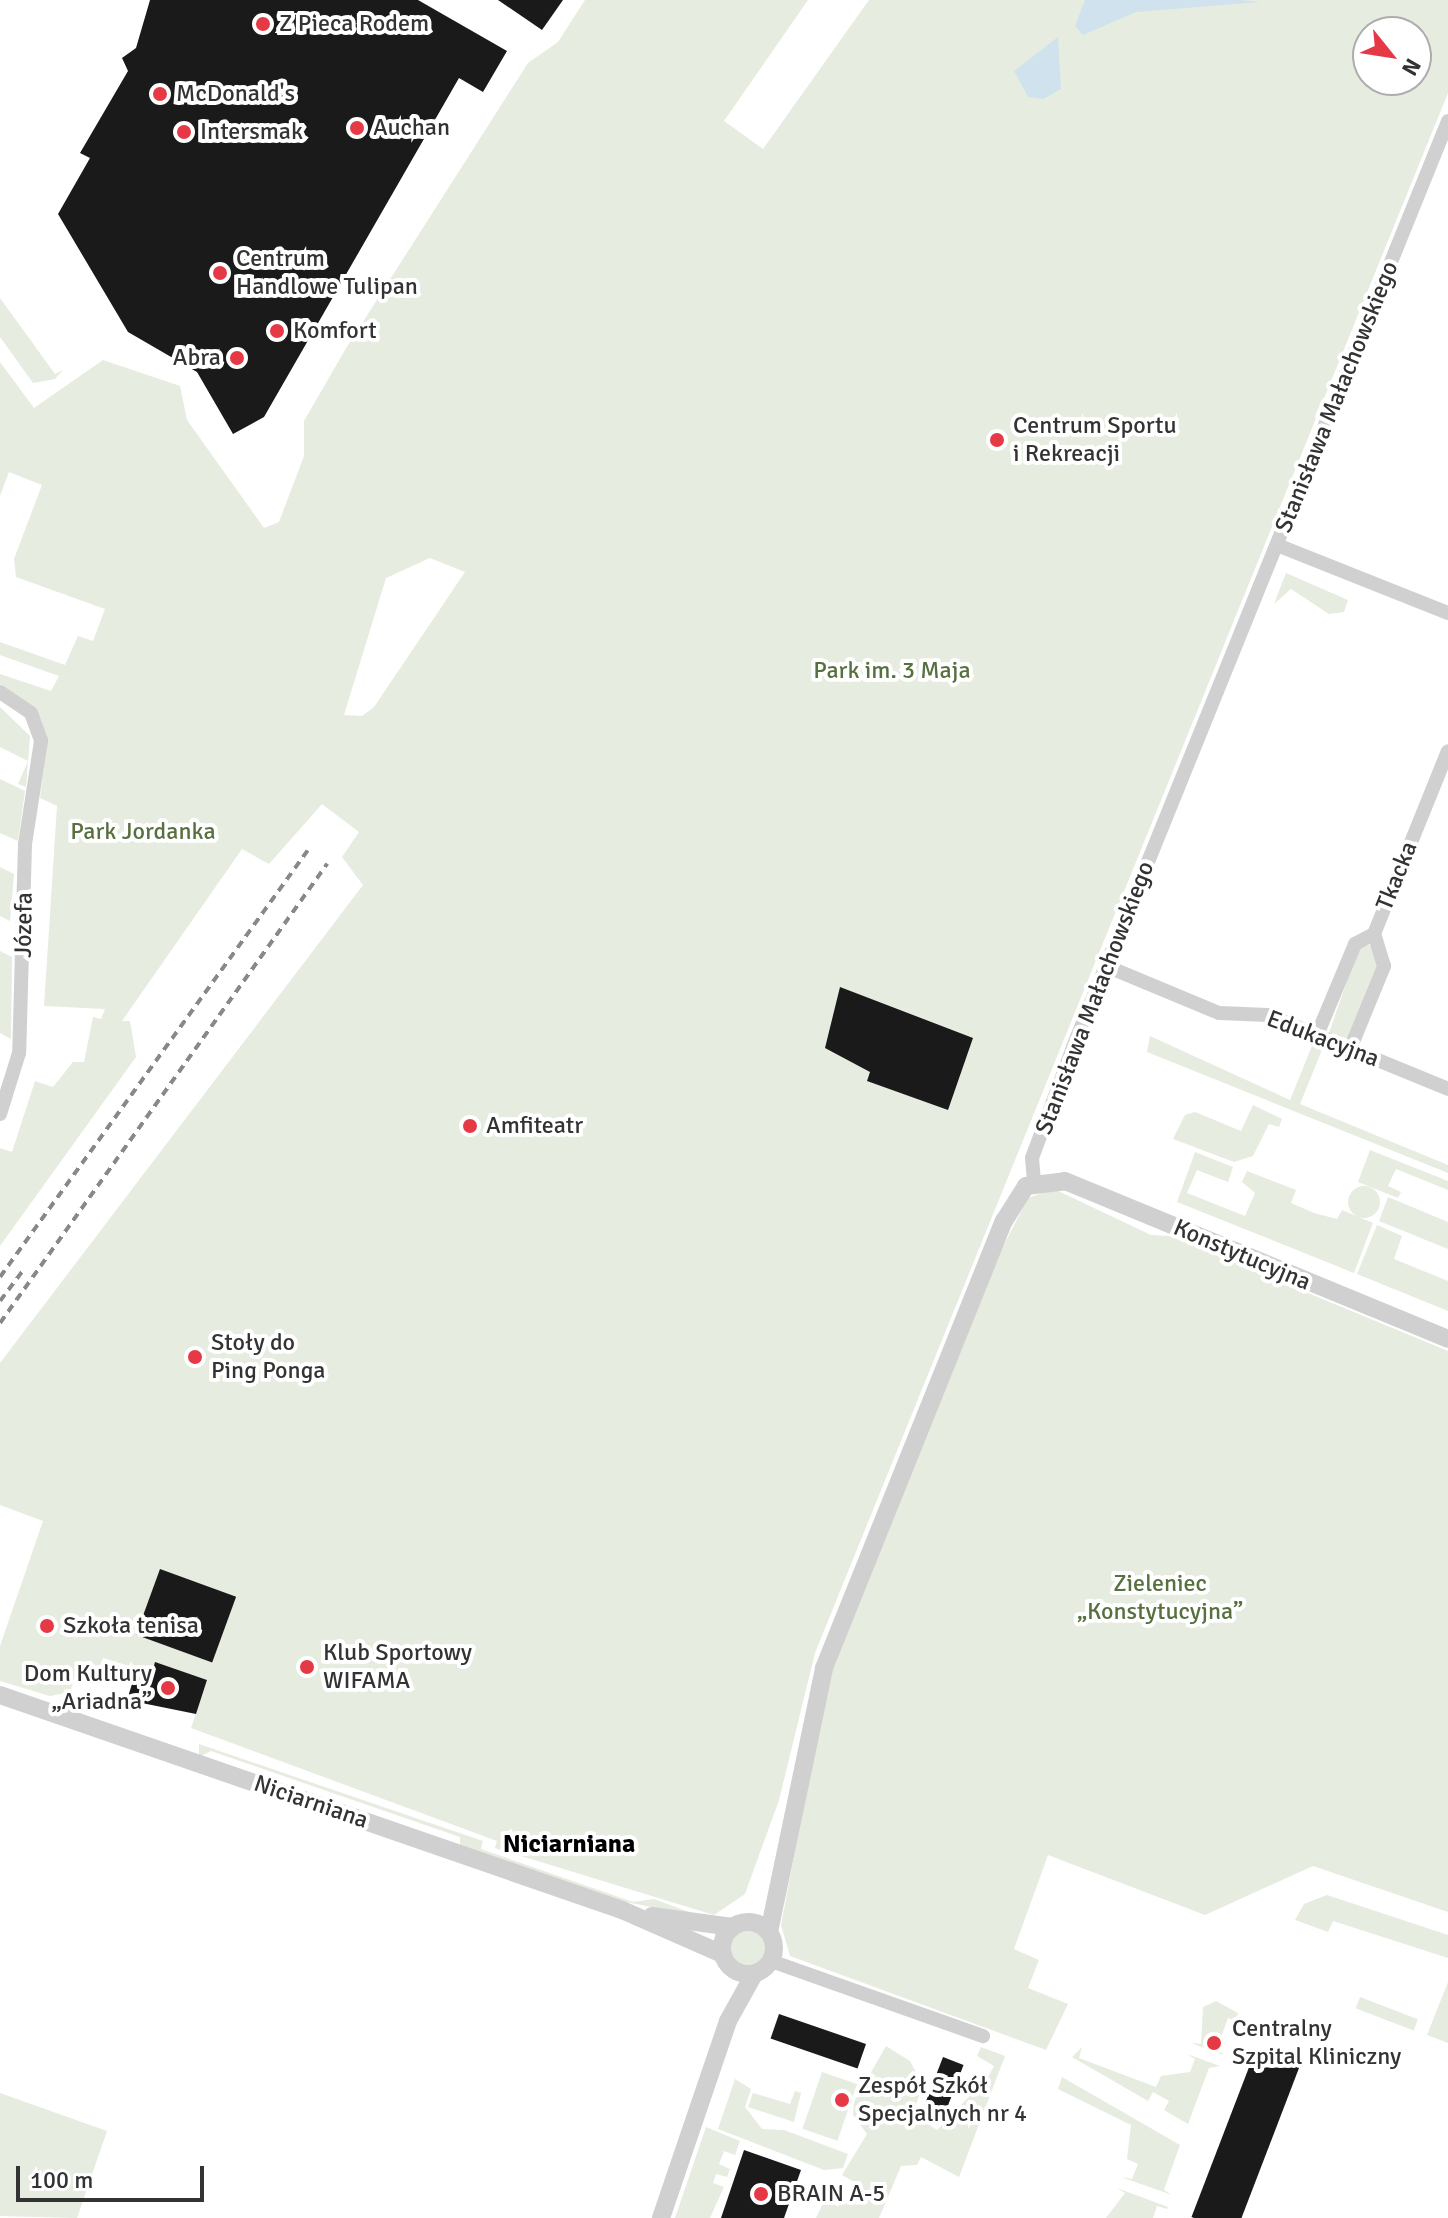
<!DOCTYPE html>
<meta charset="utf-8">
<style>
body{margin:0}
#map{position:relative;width:1448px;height:2218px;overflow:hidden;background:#fff;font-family:Signika,sans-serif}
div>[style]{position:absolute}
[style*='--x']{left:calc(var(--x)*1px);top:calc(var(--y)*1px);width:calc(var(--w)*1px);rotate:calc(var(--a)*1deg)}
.green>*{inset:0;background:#e6ecdf;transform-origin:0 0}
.round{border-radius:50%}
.water>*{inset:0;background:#cfe2ee}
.building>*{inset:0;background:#1a1a1a;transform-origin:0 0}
.minor>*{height:14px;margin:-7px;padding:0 7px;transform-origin:7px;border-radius:7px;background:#d0d0d0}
.tertiary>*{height:18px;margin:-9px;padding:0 9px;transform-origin:9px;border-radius:9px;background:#d0d0d0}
.tertiary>.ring{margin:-9px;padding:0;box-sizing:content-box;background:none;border:18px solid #d0d0d0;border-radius:50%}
.rail>*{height:4px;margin-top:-2px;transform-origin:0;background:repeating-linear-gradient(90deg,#888 0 8px,transparent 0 14px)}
.dots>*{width:22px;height:22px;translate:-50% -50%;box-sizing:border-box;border:4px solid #fff;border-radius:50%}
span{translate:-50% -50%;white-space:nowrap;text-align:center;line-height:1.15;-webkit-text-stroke:8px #fff;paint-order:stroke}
.poi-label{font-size:24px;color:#333}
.left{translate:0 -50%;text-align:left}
.right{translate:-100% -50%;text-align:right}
.street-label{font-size:24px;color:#333}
.park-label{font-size:24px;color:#56703f}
.neighbourhood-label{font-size:26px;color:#000;font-weight:700}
.north{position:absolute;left:1352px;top:16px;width:80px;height:80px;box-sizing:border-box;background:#fff;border:2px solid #adadad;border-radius:50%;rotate:120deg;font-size:22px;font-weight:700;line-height:32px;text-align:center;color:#333}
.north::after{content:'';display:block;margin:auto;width:28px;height:36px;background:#e63946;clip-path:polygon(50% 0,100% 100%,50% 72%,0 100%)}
.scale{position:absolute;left:16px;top:2166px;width:188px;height:36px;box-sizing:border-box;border:4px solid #333;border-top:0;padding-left:10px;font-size:24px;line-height:28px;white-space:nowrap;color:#333;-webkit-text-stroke:6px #fff;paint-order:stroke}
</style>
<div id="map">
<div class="green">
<div style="clip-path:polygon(evenodd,585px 0,808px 0,724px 121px,763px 149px,869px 0,1448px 0,1448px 93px,815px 1653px,779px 1800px,745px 1894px,714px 1915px,495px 1848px,497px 1841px,191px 1728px,207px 1680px,156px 1663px,152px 1673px,103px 1658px,98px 1671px,79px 1664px,70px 1692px,50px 1696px,0 1681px,0 1646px,43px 1521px,0 1505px,0 1363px,363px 885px,342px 857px,359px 832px,322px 804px,269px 864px,242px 849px,122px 1021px,130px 1021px,136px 1057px,0 1246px,0 1148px,12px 1152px,35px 1081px,53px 1087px,73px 1062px,84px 1062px,93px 1017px,101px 1019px,105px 1009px,44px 1006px,57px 806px,40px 798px,47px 744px,41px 719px,0 684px,0 674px,51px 691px,59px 676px,0 655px,0 642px,65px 665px,78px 636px,93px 641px,105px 609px,16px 577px,14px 559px,42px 485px,9px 472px,0 496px,0 362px,34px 408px,103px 360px,180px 386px,187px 420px,264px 528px,279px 522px,304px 456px,304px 421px,345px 350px,528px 63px,558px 42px,585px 0,1368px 32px,1416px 32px,1416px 80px,1368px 80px,1368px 32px,585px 0,430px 558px,465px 572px,374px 707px,362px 716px,344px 715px,386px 578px,430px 558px)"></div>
<div style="clip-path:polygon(0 298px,55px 374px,63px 370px,55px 379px,33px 383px,0 337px)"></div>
<div style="clip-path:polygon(1286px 573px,1348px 600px,1344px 612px,1329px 614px,1291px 589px,1274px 604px)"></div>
<div style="clip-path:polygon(0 707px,30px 736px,26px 787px,18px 784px,28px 761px,0 747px)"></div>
<div style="clip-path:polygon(0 779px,25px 791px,18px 841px,0 833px)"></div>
<div style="clip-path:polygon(0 867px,14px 874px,10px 921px,0 916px)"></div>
<div style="clip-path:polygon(1370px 945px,1379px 959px,1347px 1038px,1328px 1036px,1358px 949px)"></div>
<div style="clip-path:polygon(0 951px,12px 957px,11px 1039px,0 1033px)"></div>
<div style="clip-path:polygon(1150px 1036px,1290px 1100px,1314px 1041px,1324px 1045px,1300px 1104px,1448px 1165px,1448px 1173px,1147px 1052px)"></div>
<div style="clip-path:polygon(1253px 1105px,1282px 1119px,1279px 1127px,1269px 1124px,1253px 1156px,1234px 1162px,1173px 1139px,1185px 1115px,1195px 1112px,1241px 1131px)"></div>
<div style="clip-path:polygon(1370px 1150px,1448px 1181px,1448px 1190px,1396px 1169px,1388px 1186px,1401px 1192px,1398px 1198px,1358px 1182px)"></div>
<div style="clip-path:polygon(1195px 1152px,1233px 1167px,1228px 1182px,1197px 1170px,1187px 1193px,1245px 1216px,1255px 1193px,1242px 1182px,1247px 1171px,1296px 1190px,1291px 1203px,1314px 1213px,1337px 1219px,1342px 1210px,1373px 1223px,1354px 1273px,1177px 1202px)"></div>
<div class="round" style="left:1348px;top:1186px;width:32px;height:32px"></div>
<div style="clip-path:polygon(1054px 1189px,1151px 1235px,1170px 1236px,1448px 1351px,1448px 1912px,1313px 1866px,1205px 1915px,1048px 1855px,1014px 1949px,1039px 1960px,1028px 1988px,1068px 2004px,1046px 2050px,790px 1956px,781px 1925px,827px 1682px,990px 1272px,1028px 1198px)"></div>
<div style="clip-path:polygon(1388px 1197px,1448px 1222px,1448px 1249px,1379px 1221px)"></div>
<div style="clip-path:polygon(1377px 1225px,1402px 1236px,1394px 1259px,1448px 1281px,1448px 1311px,1357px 1274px)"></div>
<div style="clip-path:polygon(199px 1744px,483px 1841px,481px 1849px,633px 1902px,654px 1899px,705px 1918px,607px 1898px,460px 1847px,460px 1837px,211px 1751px,199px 1757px)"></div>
<div style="clip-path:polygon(1327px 1895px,1448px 1935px,1448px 1958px,1333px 1921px,1328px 1932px,1295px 1920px,1304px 1904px)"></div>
<div class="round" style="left:730px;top:1930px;width:36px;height:36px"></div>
<div style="clip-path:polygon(1448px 1982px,1448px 2043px,1427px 2035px)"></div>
<div style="left:1360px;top:1997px;width:62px;height:12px;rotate:21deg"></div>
<div style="clip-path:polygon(1216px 2001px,1238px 2013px,1236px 2021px,1228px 2018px,1217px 2048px,1224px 2055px,1191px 2043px,1201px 2044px,1203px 2007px)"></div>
<div style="clip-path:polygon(886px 2046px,910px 2061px,923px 2086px,912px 2114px,937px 2130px,988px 2077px,994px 2066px,977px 2056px,981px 2047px,1005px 2056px,959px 2177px,921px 2157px,917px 2165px,901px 2166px,879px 2218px,816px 2218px,827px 2195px,858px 2205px,863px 2187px,842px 2175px,867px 2134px,853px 2115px,854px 2102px)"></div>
<div style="clip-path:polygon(1082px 2047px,1079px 2058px,1156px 2087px,1161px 2076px,1190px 2072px,1195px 2059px,1187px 2054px,1220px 2066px,1209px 2068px,1188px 2124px,1164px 2110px,1169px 2101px,1153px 2092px,1148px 2101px,1072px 2057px)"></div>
<div style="left:822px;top:2072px;width:37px;height:60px;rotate:19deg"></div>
<div style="clip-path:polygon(1062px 2077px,1180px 2145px,1164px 2190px,1172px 2195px,1121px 2177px,1132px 2179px,1138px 2164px,1127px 2159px,1131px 2125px,1058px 2089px)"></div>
<div style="clip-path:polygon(735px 2079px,751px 2089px,745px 2107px,762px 2129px,784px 2130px,848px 2154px,843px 2168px,824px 2170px,718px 2129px)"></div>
<div style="clip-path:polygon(795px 2091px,801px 2093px,794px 2122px,748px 2107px,753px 2093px,790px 2104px)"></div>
<div style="clip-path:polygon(0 2093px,107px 2131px,77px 2218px,0 2216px)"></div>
<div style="clip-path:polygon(706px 2127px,740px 2141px,735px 2155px,724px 2151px,719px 2164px,730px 2169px,727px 2177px,716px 2174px,713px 2183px,724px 2187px,710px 2218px,675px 2218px)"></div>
<div style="clip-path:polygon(1117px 2188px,1168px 2207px,1167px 2209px,1157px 2206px,1153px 2218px,1106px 2218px,1125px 2193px)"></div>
</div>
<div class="water">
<div style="clip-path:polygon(1085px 0,1239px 0,1260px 2px,1136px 12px,1083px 35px,1075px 26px)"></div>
<div style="clip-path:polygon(1058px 37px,1061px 89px,1043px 99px,1028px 97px,1014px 71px)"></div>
</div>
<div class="building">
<div style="clip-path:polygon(150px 0,418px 0,507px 51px,483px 92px,459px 78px,264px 417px,233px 434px,197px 372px,128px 332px,58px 214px,90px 158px,80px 153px,128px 71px,122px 58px,136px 48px)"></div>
<div style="clip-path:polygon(498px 0,563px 0,542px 30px)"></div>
<div style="clip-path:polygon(840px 987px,973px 1038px,948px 1110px,867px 1081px,870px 1072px,825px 1048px)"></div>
<div style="left:160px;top:1569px;width:81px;height:70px;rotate:20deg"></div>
<div style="clip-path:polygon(155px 1662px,207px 1680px,196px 1714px,127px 1700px,137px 1668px,152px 1673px)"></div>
<div style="left:779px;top:2014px;width:92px;height:26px;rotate:19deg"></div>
<div style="left:1256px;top:2049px;width:47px;height:180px;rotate:21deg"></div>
<div style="left:943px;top:2057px;width:22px;height:60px;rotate:21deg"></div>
<div style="clip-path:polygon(744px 2150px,801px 2170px,784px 2218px,721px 2218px)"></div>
</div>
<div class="minor">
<div style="--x:1277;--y:545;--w:184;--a:21.7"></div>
<div style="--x:0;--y:692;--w:37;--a:34"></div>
<div style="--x:31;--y:713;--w:30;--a:70"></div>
<div style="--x:41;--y:741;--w:104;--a:98.8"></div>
<div style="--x:25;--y:844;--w:209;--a:91.6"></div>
<div style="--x:19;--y:1053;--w:64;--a:107.3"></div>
<div style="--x:1106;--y:966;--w:122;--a:22.6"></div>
<div style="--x:1219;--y:1013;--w:49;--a:2.3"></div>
<div style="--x:1268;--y:1015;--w:195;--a:22.3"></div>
<div style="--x:1317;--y:1035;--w:99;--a:-67.3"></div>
<div style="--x:1355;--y:944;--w:21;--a:-28"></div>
<div style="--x:1374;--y:934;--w:197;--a:-68"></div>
<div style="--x:1350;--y:1049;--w:90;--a:-67.7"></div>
<div style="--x:1384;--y:966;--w:34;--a:-107"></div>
<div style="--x:1034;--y:1181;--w:23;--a:-95"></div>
<div style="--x:1032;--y:1158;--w:118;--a:-69.7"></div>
<div style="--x:1073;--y:1047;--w:999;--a:-67.95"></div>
<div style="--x:771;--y:1961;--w:225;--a:19.5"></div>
</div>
<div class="tertiary">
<div style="--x:0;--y:1695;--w:658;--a:19.07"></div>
<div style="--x:622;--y:1910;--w:109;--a:23.7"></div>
<div style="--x:652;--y:1916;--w:81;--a:7.8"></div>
<div class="ring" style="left:722px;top:1922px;width:34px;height:34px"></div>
<div style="--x:769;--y:1932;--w:270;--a:-78.2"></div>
<div style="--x:824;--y:1668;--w:482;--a:-68.1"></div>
<div style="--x:1004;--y:1221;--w:41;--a:-57.8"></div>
<div style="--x:1026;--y:1186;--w:39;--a:-7"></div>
<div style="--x:1065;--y:1181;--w:414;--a:22.4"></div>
<div style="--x:661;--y:2218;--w:208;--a:-71.2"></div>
<div style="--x:728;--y:2021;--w:54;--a:-61"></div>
</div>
<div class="rail">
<div style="--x:0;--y:1277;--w:526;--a:-54.2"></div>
<div style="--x:0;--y:1301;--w:39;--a:-53"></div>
<div style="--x:0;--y:1323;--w:564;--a:-54.53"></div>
</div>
<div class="dots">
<div style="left:263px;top:24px;background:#e63946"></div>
<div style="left:160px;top:94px;background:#e63946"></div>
<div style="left:357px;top:128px;background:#e63946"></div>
<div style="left:184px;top:132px;background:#e63946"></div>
<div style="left:220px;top:273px;background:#e63946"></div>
<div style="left:277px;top:331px;background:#e63946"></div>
<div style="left:237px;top:358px;background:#e63946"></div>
<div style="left:997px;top:440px;background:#e63946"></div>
<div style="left:470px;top:1126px;background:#e63946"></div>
<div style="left:195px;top:1357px;background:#e63946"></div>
<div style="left:47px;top:1626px;background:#e63946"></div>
<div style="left:307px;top:1667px;background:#e63946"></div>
<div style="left:168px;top:1688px;background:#e63946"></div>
<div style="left:1214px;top:2043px;background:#e63946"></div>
<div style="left:842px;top:2100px;background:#e63946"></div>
<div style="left:761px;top:2194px;background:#e63946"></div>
</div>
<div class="poi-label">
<span class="left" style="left:279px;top:24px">Z Pieca Rodem</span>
<span class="left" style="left:176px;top:94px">McDonald's</span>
<span class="left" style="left:373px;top:128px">Auchan</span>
<span class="left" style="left:200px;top:132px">Intersmak</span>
<span class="left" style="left:236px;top:273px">Centrum<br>Handlowe Tulipan</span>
<span class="left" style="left:293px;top:331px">Komfort</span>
<span class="right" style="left:221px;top:358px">Abra</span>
<span class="left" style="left:1013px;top:440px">Centrum Sportu<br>i Rekreacji</span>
<span class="left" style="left:486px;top:1126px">Amfiteatr</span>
<span class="left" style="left:211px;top:1357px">Stoły do<br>Ping Ponga</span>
<span class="left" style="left:63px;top:1626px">Szkoła tenisa</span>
<span class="left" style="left:323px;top:1667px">Klub Sportowy<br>WIFAMA</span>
<span class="right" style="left:152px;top:1688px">Dom Kultury<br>„Ariadna”</span>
<span class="left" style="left:1232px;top:2043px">Centralny<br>Szpital Kliniczny</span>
<span class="left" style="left:858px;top:2100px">Zespół Szkół<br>Specjalnych nr 4</span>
<span class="left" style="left:777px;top:2194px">BRAIN A-5</span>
</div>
<div class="street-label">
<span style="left:1337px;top:397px;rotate:-68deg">Stanisława Małachowskiego</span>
<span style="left:1397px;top:876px;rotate:-68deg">Tkacka</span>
<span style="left:24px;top:925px;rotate:-89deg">Józefa</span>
<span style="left:1095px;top:998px;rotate:-69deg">Stanisława Małachowskiego</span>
<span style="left:1323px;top:1039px;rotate:21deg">Edukacyjna</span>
<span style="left:1242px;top:1255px;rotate:23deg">Konstytucyjna</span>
<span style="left:311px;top:1802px;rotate:19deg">Niciarniana</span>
</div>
<div class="park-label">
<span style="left:892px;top:671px">Park im. 3 Maja</span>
<span style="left:143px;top:832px">Park Jordanka</span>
<span style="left:1160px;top:1598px">Zieleniec<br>„Konstytucyjna”</span>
</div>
<div class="neighbourhood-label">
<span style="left:569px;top:1845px">Niciarniana</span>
</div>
<div class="north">N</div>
<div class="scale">100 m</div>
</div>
